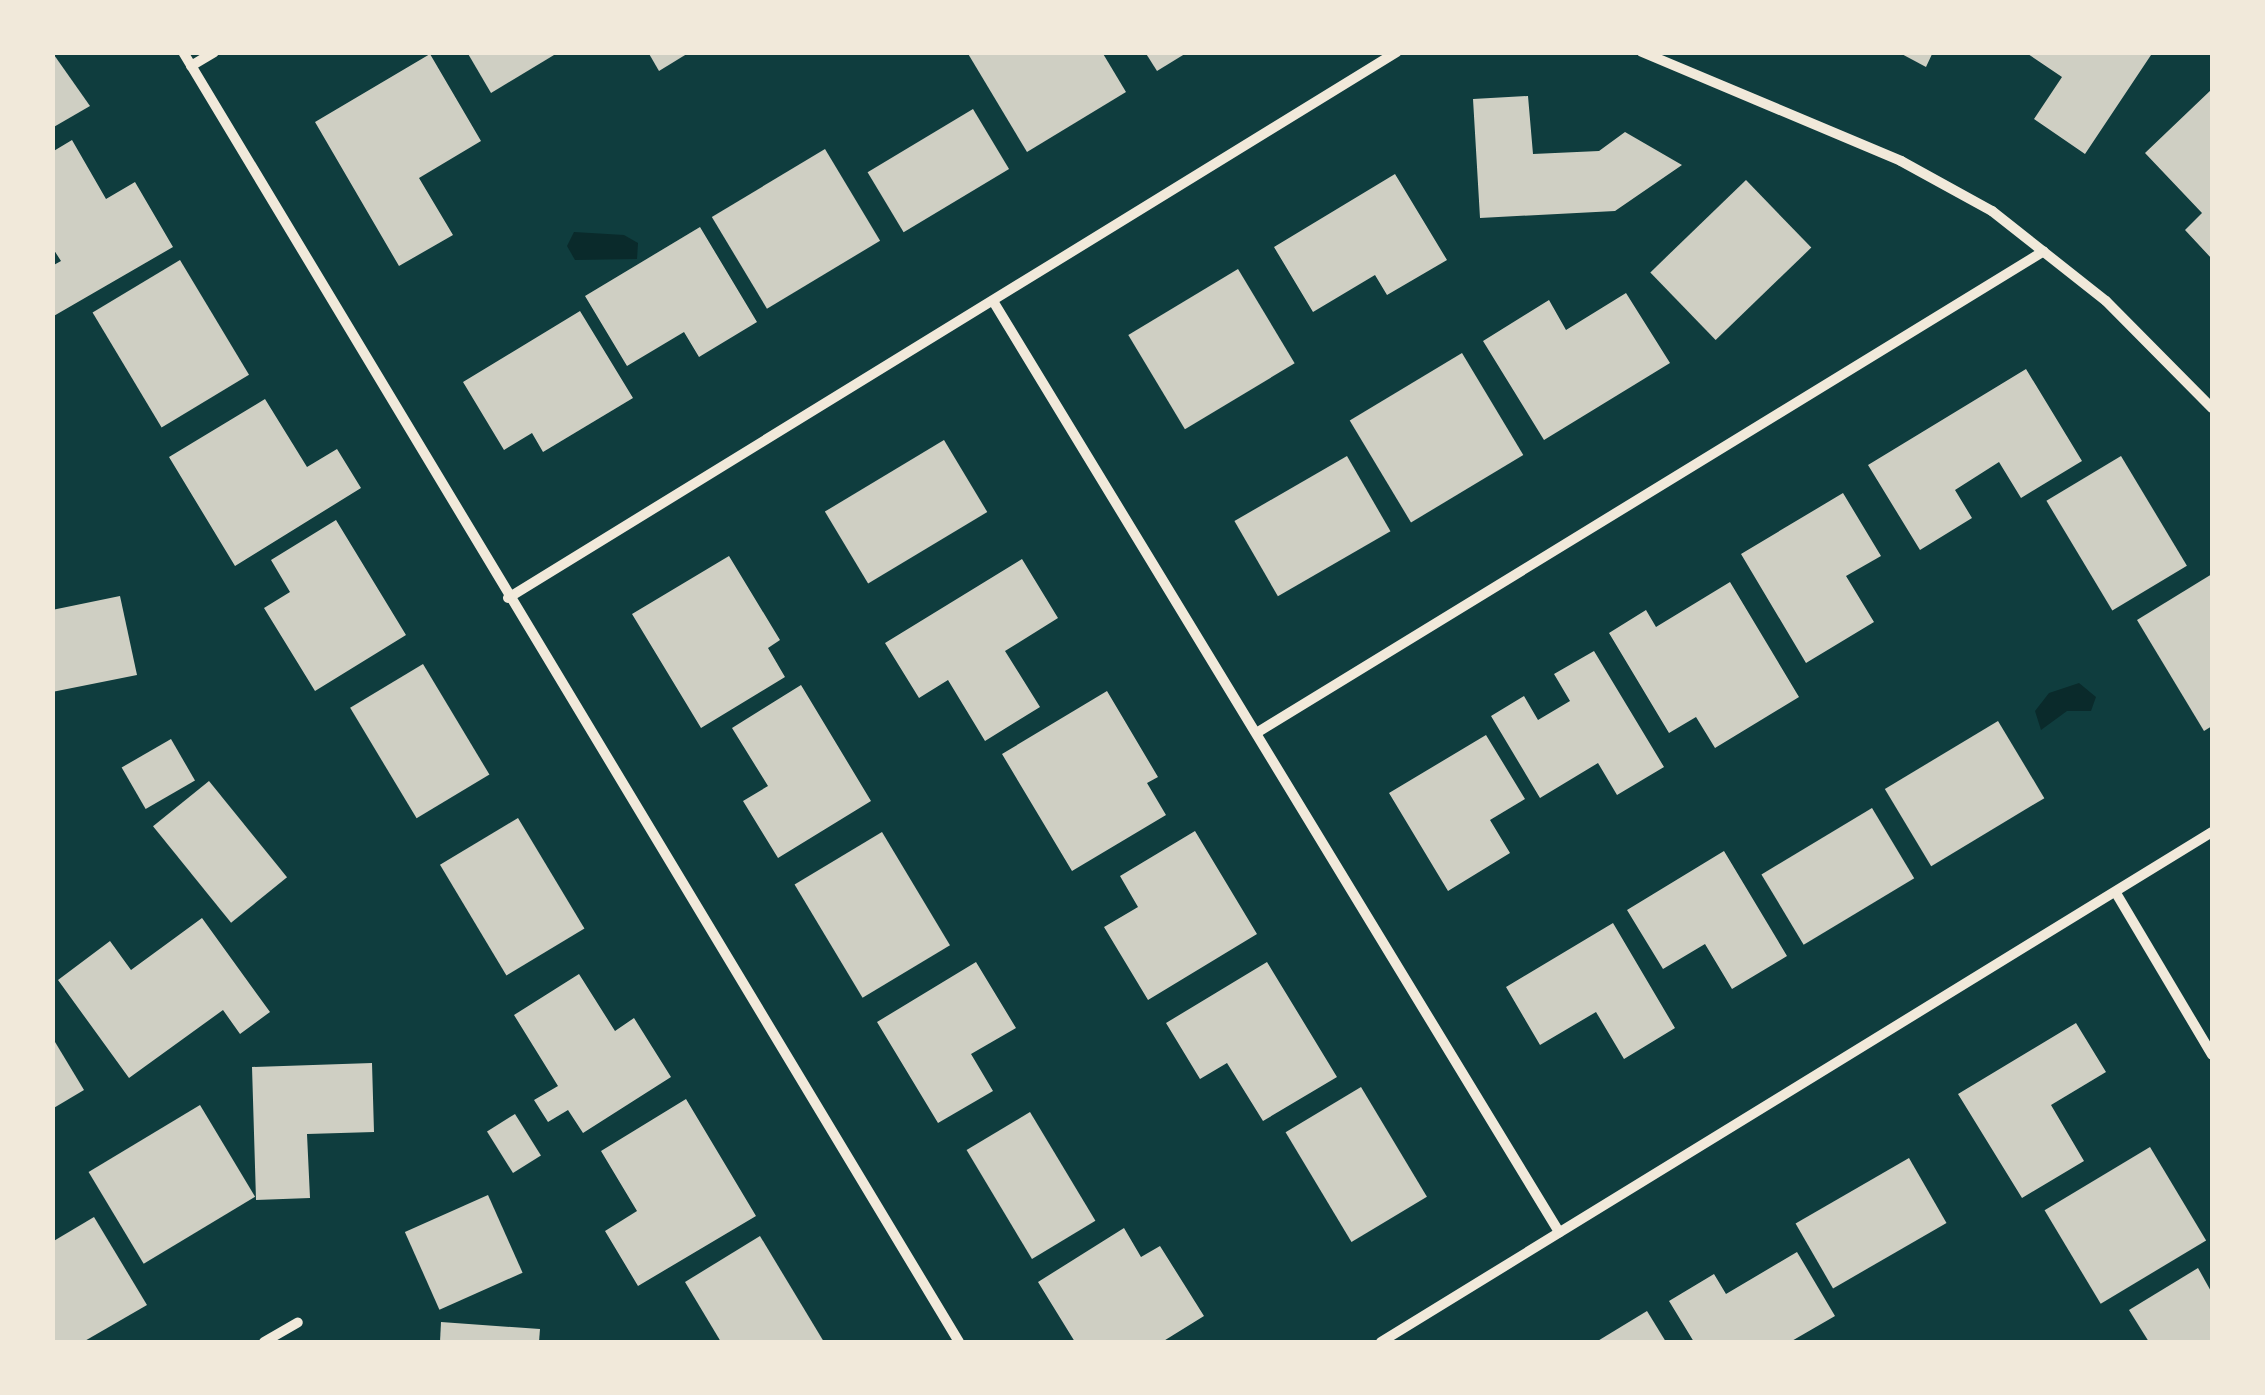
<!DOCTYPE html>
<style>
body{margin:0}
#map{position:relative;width:2265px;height:1395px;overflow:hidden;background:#0f3d3e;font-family:Rubik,sans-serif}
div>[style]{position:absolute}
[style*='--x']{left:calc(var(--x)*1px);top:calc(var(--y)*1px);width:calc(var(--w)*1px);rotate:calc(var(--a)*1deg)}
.water>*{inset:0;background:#0a2a2b}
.building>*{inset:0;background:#cfcfc3;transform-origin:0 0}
.minor>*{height:10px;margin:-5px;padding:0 5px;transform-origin:5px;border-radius:5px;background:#f1e9da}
span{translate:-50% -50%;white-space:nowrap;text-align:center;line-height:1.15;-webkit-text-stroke:8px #f1e9da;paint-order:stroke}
.frame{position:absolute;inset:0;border:55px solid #f1e9da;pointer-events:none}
</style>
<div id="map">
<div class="water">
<div style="clip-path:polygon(574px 232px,624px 235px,638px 243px,637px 259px,575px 260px,567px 246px)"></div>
<div style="clip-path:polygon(2079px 683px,2096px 697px,2091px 711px,2067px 711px,2041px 730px,2035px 711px,2049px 693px)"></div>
</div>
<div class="building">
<div style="clip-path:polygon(52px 52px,90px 106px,52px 128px)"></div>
<div style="clip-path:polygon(467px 52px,559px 52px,491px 93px)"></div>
<div style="clip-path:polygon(648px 52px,690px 52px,659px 71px)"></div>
<div style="clip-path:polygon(967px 52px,1102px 52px,1126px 92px,1027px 152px)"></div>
<div style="clip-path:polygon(1145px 52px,1188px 52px,1157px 71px)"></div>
<div style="clip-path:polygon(1898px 52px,1933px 52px,1926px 67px)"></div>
<div style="clip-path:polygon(2025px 52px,2153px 52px,2085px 154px,2034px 119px,2062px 77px)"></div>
<div style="clip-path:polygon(430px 54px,481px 141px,419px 178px,453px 235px,399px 266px,315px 122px)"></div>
<div style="clip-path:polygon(2212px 89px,2212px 259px,2185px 230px,2202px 213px,2145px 153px)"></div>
<div style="clip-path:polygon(1528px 96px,1533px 154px,1599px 151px,1625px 132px,1682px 165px,1615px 211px,1480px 218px,1473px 99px)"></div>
<div style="left:973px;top:109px;width:70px;height:123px;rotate:59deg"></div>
<div style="clip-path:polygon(72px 140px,106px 199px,135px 182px,173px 247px,52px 317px,52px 266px,61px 261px,52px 247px,52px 152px)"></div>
<div style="left:825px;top:149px;width:107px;height:132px;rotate:59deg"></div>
<div style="clip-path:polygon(1395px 174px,1447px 260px,1387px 295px,1375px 275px,1313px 312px,1274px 247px)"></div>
<div style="left:1746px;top:180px;width:94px;height:133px;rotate:46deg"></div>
<div style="clip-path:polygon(700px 227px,757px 322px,699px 357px,684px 332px,627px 366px,585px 296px)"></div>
<div style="left:180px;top:260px;width:134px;height:102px;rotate:59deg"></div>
<div style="left:1238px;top:269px;width:110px;height:128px;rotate:59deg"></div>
<div style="clip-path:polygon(1626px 293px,1670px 363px,1544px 440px,1483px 341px,1549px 300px,1566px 330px)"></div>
<div style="clip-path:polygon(580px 311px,633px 398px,543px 452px,532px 433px,504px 450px,463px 382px)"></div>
<div style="left:1462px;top:353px;width:119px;height:131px;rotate:59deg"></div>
<div style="clip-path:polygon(2026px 369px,2082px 461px,2021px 498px,1999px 462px,1955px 490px,1972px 518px,1920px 550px,1868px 465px)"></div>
<div style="clip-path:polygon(265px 399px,307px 467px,337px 449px,361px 488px,235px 566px,169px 457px)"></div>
<div style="left:944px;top:440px;width:84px;height:139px;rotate:59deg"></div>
<div style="left:1347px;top:456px;width:87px;height:130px;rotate:60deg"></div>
<div style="left:2121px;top:456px;width:128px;height:87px;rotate:59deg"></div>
<div style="clip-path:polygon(1843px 493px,1881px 556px,1846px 576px,1874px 622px,1806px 663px,1741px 554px)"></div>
<div style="clip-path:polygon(336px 520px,406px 635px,315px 691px,264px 608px,290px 592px,271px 560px)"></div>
<div style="clip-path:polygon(729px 556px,780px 640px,768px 648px,785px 677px,701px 728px,632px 614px)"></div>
<div style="clip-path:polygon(1022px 559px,1058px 618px,1005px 651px,1040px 707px,985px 741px,948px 680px,919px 698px,885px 643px)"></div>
<div style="clip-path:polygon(2212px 574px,2212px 726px,2204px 731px,2137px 620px)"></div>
<div style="clip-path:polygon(1730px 582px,1799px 697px,1715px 748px,1696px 717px,1669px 733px,1609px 633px,1646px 610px,1656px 627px)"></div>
<div style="clip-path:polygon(120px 596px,137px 675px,52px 692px,52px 610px)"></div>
<div style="clip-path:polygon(1594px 651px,1664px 767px,1617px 795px,1598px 763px,1540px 798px,1491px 716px,1524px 696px,1538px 720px,1570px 701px,1554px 674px)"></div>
<div style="left:423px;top:664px;width:129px;height:85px;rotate:59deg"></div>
<div style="clip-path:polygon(801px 685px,871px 801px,778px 858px,743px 801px,768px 786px,732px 728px)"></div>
<div style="clip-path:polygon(1107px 691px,1158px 777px,1147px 783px,1166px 815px,1072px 871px,1002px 754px)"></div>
<div style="left:1998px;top:721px;width:90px;height:132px;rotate:59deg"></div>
<div style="clip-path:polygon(1486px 735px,1525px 799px,1490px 820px,1510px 853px,1448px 891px,1389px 793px)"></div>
<div style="left:171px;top:739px;width:48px;height:57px;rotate:60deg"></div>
<div style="left:209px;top:781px;width:124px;height:72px;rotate:51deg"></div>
<div style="left:1872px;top:808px;width:82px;height:129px;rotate:59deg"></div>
<div style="left:518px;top:818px;width:129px;height:91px;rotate:59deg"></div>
<div style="clip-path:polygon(1195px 831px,1257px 934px,1148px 1000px,1104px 927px,1138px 907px,1120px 876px)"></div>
<div style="left:882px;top:832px;width:132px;height:102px;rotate:59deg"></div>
<div style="clip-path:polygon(1724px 851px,1787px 956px,1732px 989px,1705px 944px,1663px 969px,1627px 910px)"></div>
<div style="clip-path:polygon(202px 918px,270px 1012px,240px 1034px,223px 1010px,129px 1078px,58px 980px,110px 941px,131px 970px)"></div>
<div style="clip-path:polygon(1613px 923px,1675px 1028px,1624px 1059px,1596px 1012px,1540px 1045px,1506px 987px)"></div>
<div style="clip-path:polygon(976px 962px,1016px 1028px,971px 1054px,993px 1091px,938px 1123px,877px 1022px)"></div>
<div style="clip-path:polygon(1267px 962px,1337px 1077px,1263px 1121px,1227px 1063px,1200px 1079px,1166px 1023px)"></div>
<div style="clip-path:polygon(579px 974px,615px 1031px,634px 1018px,671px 1077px,583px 1133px,568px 1110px,548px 1122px,534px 1100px,558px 1086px,514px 1015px)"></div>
<div style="clip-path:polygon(2076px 1023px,2106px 1072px,2051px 1105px,2084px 1161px,2022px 1198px,1958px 1094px)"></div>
<div style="clip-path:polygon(52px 1037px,84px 1090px,52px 1109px)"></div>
<div style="clip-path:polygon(372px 1063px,374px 1132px,307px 1134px,310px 1198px,256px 1200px,252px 1067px)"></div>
<div style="left:1361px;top:1087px;width:128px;height:88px;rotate:59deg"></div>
<div style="clip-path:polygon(686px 1099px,756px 1216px,638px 1286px,605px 1231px,637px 1211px,601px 1151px)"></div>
<div style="left:200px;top:1105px;width:107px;height:130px;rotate:59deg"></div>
<div style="left:1030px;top:1112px;width:127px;height:74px;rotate:59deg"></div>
<div style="left:515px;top:1114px;width:49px;height:33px;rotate:58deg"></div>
<div style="left:2150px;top:1147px;width:109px;height:123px;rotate:59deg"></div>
<div style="left:1909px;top:1158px;width:75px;height:131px;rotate:60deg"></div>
<div style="left:488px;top:1195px;width:85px;height:91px;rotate:66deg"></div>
<div style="clip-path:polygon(94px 1217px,147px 1305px,83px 1342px,52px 1342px,52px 1242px)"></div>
<div style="clip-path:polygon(1124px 1228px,1141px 1257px,1160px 1246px,1204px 1316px,1162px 1342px,1075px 1342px,1038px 1282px)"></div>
<div style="clip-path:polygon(760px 1236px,824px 1342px,721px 1342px,685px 1282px)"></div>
<div style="clip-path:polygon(1797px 1252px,1835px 1316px,1790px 1342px,1694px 1342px,1669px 1301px,1714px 1274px,1726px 1294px)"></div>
<div style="clip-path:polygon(2198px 1268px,2212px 1293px,2212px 1342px,2149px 1342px,2129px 1310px)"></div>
<div style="clip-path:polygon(1647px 1311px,1666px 1342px,1596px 1342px)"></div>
<div style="clip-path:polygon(441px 1322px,540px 1329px,539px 1342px,440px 1342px)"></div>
</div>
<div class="minor">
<div style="--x:183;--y:52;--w:1505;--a:58.97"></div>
<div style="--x:1642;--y:52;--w:281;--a:22.8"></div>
<div style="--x:1901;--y:161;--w:104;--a:28.8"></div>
<div style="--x:1992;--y:211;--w:145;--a:38.3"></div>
<div style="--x:2106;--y:301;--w:151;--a:45.3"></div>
<div style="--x:191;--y:66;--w:27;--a:-31"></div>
<div style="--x:993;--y:301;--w:1090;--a:58.7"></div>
<div style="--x:508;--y:598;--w:1043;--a:-31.56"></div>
<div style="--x:1258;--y:732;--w:921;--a:-31.46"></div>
<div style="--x:2116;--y:893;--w:188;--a:59.3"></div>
<div style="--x:264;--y:1342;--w:39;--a:-30"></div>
<div style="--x:1381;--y:1342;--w:975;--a:-31.54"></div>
</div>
<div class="frame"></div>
</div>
